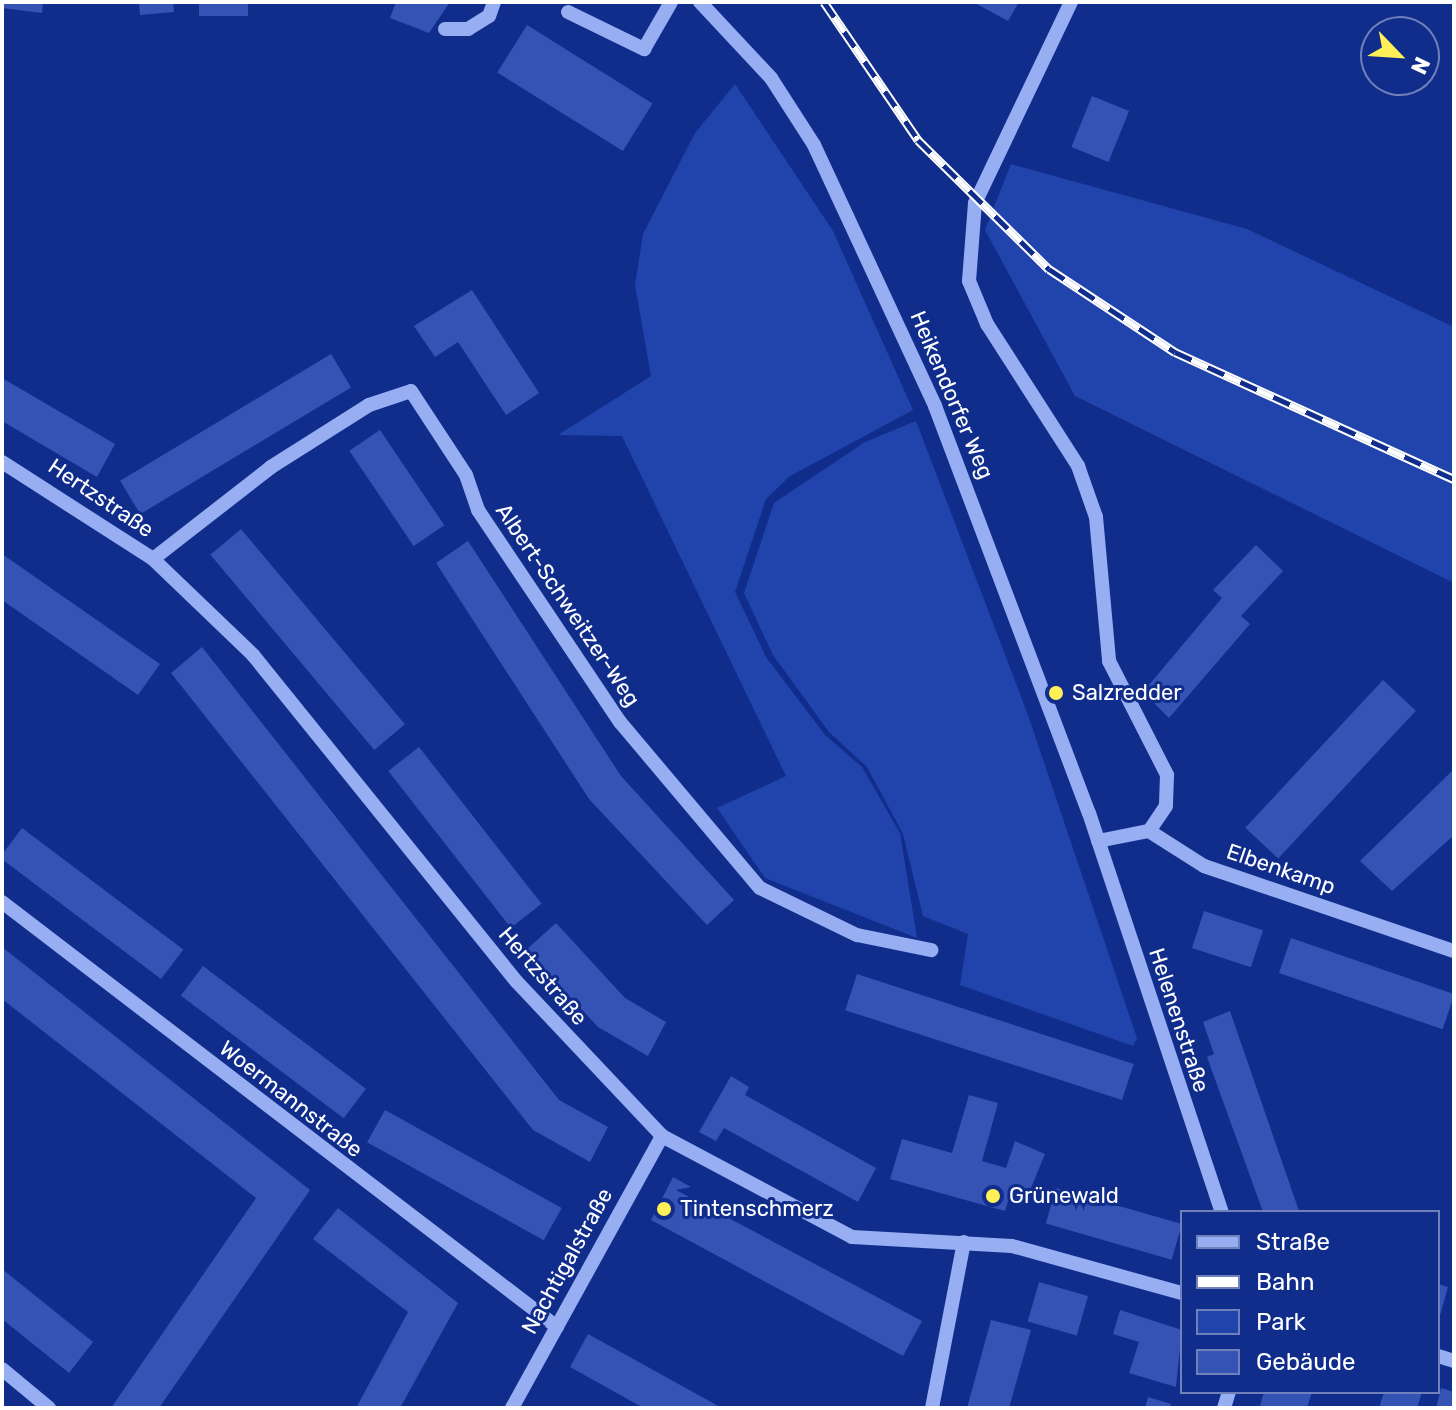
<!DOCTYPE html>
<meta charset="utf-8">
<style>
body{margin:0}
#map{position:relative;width:1456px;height:1410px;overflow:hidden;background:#102d8c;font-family:Rubik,sans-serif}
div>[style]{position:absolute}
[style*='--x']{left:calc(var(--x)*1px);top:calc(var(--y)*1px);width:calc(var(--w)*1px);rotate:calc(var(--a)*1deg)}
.green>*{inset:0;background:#2144ac}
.building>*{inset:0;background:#3453b4;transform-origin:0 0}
.minor>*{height:14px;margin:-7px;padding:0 7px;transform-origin:7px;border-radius:7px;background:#97aef2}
.rail>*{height:9px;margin-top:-4.5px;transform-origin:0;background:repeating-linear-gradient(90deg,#102d8c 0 18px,#fff 0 36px);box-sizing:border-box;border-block:2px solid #fff}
.dots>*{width:22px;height:22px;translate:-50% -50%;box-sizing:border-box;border:4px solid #102d8c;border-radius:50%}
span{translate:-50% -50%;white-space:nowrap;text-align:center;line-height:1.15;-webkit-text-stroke:6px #102d8c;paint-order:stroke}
.street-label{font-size:22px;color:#fff}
.poi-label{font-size:22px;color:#fff}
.left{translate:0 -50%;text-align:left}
.frame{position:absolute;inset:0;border:4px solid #fff;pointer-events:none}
.legend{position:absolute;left:1180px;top:1210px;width:260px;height:184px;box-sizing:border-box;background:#102d8c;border:2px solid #7081ba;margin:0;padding:10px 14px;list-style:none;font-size:24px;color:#fff}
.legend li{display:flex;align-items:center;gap:16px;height:40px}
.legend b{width:40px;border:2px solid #7081ba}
.north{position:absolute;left:1360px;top:16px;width:80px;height:80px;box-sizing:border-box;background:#102d8c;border:2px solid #7081ba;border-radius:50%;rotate:115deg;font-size:22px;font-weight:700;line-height:32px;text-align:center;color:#fff}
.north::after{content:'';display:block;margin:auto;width:28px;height:36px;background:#fff058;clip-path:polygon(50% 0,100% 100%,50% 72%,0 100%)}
</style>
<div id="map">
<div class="green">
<div style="clip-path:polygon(735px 84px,833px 231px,913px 410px,790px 476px,766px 499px,735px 592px,766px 657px,825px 735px,862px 767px,900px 833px,917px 938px,765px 878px,717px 808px,786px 776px,622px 436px,558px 435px,651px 376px,635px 285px,643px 234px,695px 133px)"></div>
<div style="clip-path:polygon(1011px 164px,1247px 229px,1454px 327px,1454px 583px,1075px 396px,985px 230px)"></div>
<div style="clip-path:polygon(916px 421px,1028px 715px,1137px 1038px,1133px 1046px,960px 985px,968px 934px,923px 916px,903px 834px,867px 767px,829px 732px,773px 655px,744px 593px,774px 503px,865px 442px)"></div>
</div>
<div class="building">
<div style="clip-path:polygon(3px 2px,43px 2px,42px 13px,2px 8px)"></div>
<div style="clip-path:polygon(139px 2px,173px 2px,174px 12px,140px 15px)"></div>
<div style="left:199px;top:2px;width:49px;height:14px"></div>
<div style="clip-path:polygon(396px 2px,450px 2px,429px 33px,390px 18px)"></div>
<div style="clip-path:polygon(973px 2px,1019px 2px,1008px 21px)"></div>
<div style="left:527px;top:25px;width:148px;height:56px;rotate:32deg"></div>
<div style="left:1092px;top:96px;width:40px;height:55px;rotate:22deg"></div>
<div style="clip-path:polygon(472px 290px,539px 393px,506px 415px,458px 342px,435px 357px,414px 326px)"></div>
<div style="left:331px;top:354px;width:39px;height:246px;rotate:59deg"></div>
<div style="clip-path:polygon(2px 378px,115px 444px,97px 477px,2px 421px)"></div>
<div style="left:380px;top:430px;width:115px;height:37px;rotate:56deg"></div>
<div style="left:241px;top:529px;width:255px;height:40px;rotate:50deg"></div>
<div style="clip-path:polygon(468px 541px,621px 776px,734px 900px,707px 925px,589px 799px,436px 563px)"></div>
<div style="clip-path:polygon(1256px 545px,1283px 571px,1241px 616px,1250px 624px,1169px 718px,1143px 692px,1222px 598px,1213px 590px)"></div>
<div style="clip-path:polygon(2px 554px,160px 664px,138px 695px,2px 600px)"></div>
<div style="clip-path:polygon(202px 647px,559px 1100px,608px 1127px,590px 1162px,533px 1130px,171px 673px)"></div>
<div style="left:1383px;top:680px;width:45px;height:202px;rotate:43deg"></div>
<div style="left:419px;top:747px;width:199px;height:39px;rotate:52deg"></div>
<div style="clip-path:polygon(1454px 769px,1454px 835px,1392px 891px,1360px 861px)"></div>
<div style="left:22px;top:828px;width:202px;height:37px;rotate:37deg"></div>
<div style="left:1204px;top:911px;width:62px;height:39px;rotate:18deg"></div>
<div style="clip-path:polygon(556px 923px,625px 998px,666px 1022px,648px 1056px,598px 1027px,526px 950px)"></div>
<div style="left:1291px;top:938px;width:173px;height:37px;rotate:19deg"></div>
<div style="clip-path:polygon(2px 947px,310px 1190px,159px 1408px,111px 1408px,256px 1198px,2px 999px)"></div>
<div style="left:203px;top:966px;width:204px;height:37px;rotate:37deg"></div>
<div style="left:857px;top:974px;width:291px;height:38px;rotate:18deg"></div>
<div style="clip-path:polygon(1230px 1011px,1299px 1211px,1310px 1212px,1263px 1212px,1207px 1057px,1214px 1054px,1203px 1022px)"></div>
<div style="clip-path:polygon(731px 1076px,749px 1087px,745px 1095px,876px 1168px,858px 1202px,724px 1128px,716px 1141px,699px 1132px)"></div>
<div style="clip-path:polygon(969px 1095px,998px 1103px,982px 1161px,1006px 1168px,1015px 1141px,1045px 1154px,1026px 1200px,1010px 1195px,1005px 1211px,890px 1179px,902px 1139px,952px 1153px)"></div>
<div style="left:385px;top:1110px;width:202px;height:37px;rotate:29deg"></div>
<div style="clip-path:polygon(673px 1177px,691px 1187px,676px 1190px,922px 1321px,903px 1356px,651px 1220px)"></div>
<div style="left:1056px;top:1188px;width:131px;height:37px;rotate:16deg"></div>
<div style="clip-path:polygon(338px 1208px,458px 1303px,400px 1408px,356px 1408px,408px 1312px,313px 1239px)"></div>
<div style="clip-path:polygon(2px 1269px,93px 1342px,69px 1373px,2px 1319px)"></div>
<div style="left:1039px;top:1282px;width:51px;height:41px;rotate:16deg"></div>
<div style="clip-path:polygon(1438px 1284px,1448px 1287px,1439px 1319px,1438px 1319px)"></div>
<div style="clip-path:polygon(1120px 1310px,1182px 1330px,1176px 1387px,1129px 1373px,1139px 1342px,1113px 1334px)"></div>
<div style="clip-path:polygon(991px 1320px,1031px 1330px,1009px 1408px,967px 1408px)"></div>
<div style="clip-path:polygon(588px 1334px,684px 1387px,722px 1408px,640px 1406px,570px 1367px)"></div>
<div style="clip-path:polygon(1441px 1388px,1454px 1392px,1454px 1408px,1436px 1408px)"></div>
<div style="clip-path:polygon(1264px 1392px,1312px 1392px,1307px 1408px,1260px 1406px)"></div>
<div style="clip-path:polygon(1384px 1392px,1422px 1392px,1417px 1408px,1379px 1408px)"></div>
<div style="clip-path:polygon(1148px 1397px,1171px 1404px,1170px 1408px,1145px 1408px)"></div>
</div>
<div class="minor">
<div style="--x:700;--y:2;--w:104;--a:46.9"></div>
<div style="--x:771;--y:78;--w:80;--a:57.3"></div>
<div style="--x:814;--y:145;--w:288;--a:65.1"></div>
<div style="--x:935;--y:406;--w:435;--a:69.3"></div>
<div style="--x:1089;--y:813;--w:421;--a:71.6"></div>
<div style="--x:1071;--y:2;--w:223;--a:115.5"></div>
<div style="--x:975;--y:203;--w:78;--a:94.4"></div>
<div style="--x:969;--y:281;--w:47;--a:67.3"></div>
<div style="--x:987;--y:324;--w:169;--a:57.3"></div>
<div style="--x:1078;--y:466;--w:54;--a:70.6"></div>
<div style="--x:1096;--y:517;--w:145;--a:84.8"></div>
<div style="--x:1109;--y:661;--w:128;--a:63"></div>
<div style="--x:1167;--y:775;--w:31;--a:92"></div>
<div style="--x:1166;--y:806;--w:30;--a:124"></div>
<div style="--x:568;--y:12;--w:85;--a:26"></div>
<div style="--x:644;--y:49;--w:54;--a:-60.1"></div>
<div style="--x:445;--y:29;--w:23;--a:0"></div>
<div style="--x:468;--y:29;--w:25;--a:-32"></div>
<div style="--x:489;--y:16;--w:15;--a:-70"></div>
<div style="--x:2;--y:462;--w:179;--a:32.7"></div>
<div style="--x:153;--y:559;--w:139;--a:43.8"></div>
<div style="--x:253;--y:655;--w:420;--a:51.1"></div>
<div style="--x:517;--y:982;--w:212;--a:46.7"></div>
<div style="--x:662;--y:1136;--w:215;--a:28"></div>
<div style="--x:852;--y:1237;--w:160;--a:3.2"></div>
<div style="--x:1012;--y:1246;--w:176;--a:15.5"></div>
<div style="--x:153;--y:559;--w:150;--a:-37.9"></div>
<div style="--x:271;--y:467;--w:116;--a:-32.3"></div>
<div style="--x:369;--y:405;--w:44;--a:-18.4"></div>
<div style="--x:411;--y:391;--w:100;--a:56.8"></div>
<div style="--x:466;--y:475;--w:37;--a:71"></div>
<div style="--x:478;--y:510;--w:255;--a:56.2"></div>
<div style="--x:620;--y:722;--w:217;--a:49.9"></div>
<div style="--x:760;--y:888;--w:108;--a:25.9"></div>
<div style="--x:857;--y:935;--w:76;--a:11.5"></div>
<div style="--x:1098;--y:841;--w:52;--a:-11.1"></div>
<div style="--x:1149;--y:831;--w:65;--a:32.5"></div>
<div style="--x:1204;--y:866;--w:264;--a:18.8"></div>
<div style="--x:2;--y:902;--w:699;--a:37.44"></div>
<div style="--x:1438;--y:1356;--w:17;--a:17"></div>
<div style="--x:2;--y:1369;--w:61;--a:39.7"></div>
<div style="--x:512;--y:1408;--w:311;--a:-61.1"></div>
<div style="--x:932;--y:1408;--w:169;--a:-79.1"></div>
<div style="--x:1224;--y:1408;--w:17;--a:-73"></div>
</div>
<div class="rail">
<div style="--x:824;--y:2;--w:167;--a:55.7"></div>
<div style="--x:918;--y:140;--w:184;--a:44.6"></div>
<div style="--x:1049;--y:269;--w:151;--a:33.4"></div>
<div style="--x:1175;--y:352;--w:307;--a:24.5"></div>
</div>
<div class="dots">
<div style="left:1056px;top:693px;background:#fff058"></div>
<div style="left:993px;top:1196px;background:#fff058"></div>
<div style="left:664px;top:1209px;background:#fff058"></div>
</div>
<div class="street-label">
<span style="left:952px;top:395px;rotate:67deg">Heikendorfer Weg</span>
<span style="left:101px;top:498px;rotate:34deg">Hertzstraße</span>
<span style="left:568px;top:605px;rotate:56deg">Albert-Schweitzer-Weg</span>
<span style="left:1281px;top:869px;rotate:19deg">Elbenkamp</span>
<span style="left:543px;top:976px;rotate:49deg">Hertzstraße</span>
<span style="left:1179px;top:1020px;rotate:72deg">Helenenstraße</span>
<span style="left:291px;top:1099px;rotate:38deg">Woermannstraße</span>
<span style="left:567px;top:1261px;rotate:-61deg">Nachtigalstraße</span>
</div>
<div class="poi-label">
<span class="left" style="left:1072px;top:693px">Salzredder</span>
<span class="left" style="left:1009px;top:1196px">Grünewald</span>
<span class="left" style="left:680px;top:1209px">Tintenschmerz</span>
</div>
<div class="frame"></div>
<ul class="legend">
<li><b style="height:10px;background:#97aef2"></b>Straße</li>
<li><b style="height:10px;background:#fff"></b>Bahn</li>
<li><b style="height:22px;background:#2144ac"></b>Park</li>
<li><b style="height:22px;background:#3453b4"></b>Gebäude</li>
</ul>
<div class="north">N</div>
</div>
